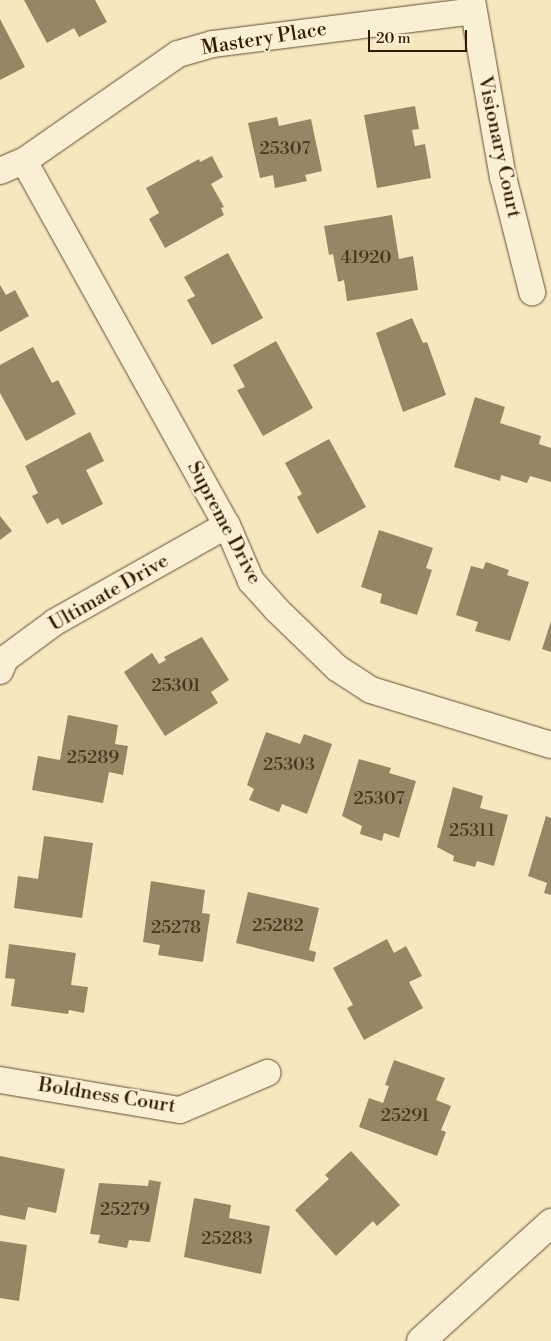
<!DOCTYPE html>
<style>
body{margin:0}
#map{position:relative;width:551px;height:1341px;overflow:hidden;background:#f6e7bf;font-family:"Libre Bodoni",serif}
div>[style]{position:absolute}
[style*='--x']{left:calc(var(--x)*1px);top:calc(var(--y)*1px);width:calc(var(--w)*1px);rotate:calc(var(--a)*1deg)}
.building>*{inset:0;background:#978564}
.roads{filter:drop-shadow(0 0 1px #624e31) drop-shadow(0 0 1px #624e31)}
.street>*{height:26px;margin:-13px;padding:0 13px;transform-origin:13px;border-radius:13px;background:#f9efd5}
.secondary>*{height:28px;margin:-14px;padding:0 14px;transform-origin:14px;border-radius:14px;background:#f9efd5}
span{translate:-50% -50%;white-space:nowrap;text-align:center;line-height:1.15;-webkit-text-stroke:4px #f9efd5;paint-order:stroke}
.number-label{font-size:18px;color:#4a361a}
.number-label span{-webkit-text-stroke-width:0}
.street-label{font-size:20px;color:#301b02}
.scale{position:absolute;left:368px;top:30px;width:99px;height:22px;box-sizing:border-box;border:2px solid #301b02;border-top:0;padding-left:6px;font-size:15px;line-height:18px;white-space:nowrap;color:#301b02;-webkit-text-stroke:4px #f9efd5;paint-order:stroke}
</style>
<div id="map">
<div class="building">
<div style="clip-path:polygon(24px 0,95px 0,107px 22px,79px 37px,74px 28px,47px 43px)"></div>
<div style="clip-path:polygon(0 19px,25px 67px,0 80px)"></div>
<div style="clip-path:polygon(415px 106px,419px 129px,412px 130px,415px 146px,425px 144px,431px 178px,377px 188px,364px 115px)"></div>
<div style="clip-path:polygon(277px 117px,279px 126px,311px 119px,322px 171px,305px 175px,307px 181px,275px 188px,273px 175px,260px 178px,248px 123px)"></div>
<div style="clip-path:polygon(212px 156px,223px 177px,211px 184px,224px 207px,221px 208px,224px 215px,165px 248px,149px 219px,159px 213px,146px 188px,199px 159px,200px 162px)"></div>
<div style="clip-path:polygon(392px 215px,399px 259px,413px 256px,418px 290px,347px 301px,344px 280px,338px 282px,333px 254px,329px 255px,324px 226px)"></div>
<div style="clip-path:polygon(228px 253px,263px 318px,212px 345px,187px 300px,195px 296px,184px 277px)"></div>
<div style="clip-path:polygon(0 285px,6px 295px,15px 290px,29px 316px,0 332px)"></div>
<div style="clip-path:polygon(412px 318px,423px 343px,427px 342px,446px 395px,403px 412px,376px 333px)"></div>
<div style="clip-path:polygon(276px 341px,313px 408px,263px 436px,237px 390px,245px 387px,233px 365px)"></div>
<div style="clip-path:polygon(33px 347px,52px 383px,58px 380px,76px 414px,26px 441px,0 393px,0 365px)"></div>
<div style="clip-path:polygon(475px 397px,505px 407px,500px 423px,541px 436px,539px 444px,551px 448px,551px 482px,530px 476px,527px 483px,501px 475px,500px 481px,454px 467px)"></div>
<div style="clip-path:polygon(90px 432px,104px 461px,86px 470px,103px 504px,62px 525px,58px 518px,47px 524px,32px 496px,38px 493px,25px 466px)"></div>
<div style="clip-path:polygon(329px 439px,366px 507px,317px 534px,297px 497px,302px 494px,285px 463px)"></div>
<div style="clip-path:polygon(0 516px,12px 531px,0 540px)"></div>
<div style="clip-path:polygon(379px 530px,433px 548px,426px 568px,432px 570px,417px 615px,380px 603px,382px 594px,361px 587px)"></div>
<div style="clip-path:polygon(486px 562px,509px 570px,507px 575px,529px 582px,510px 641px,475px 631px,478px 622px,456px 615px,471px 566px,483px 569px)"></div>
<div style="clip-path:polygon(551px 621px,551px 652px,542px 649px)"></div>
<div style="clip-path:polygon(202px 637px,229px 680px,211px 692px,218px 703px,165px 736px,124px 672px,152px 653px,159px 664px,166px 660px,164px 657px)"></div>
<div style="clip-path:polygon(68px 715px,118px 725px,115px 744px,128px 746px,123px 775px,109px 772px,103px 803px,32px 790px,38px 756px,60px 760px)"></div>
<div style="clip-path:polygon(266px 732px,300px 744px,304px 734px,332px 744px,307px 814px,282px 804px,279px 812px,249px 800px,254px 789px,247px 785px)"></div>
<div style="clip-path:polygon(359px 759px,391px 768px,389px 773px,416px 781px,399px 838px,384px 833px,382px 841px,360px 834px,362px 826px,342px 816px)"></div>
<div style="clip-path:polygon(453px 787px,483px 796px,480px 808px,508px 815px,494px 866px,477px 861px,475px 867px,453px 861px,454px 856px,437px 847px)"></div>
<div style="clip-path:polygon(546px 816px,551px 818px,551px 895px,544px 893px,547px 883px,528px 876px)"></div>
<div style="clip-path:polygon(44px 836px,93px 843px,82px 918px,14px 908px,18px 876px,38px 879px)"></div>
<div style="clip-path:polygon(151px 881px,205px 890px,202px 913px,210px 914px,203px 962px,158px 955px,160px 945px,143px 942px)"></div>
<div style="clip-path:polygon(248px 892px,319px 908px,309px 950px,316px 952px,314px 962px,236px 943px)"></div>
<div style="clip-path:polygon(387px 939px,394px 953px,406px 946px,422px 976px,409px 982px,423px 1008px,364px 1040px,347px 1008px,353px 1005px,333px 968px)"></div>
<div style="clip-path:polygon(9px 944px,76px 953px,71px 985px,88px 987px,84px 1013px,69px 1010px,68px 1014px,11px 1006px,15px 979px,5px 978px)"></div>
<div style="clip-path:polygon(394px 1060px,445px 1078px,436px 1100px,451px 1106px,441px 1130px,446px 1132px,437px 1156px,359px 1127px,369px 1098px,383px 1103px,389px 1086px,385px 1085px)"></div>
<div style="clip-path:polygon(351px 1151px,400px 1205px,377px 1226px,373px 1221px,336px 1256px,295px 1210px,329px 1179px,325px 1175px)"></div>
<div style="clip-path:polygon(0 1156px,65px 1169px,56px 1213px,28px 1207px,25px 1220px,0 1215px)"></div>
<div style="clip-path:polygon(149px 1180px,161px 1182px,150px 1242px,129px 1240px,127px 1248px,98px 1243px,100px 1235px,90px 1234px,99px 1183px,148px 1186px)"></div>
<div style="clip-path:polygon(194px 1198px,231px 1205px,229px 1218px,270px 1226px,261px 1274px,184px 1257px)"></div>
<div style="clip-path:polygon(0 1241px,27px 1245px,19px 1301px,0 1298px)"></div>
</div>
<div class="roads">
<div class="street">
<div style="--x:472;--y:0;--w:180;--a:80.1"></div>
<div style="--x:503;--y:177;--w:119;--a:75.8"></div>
<div style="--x:24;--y:161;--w:417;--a:60.9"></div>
<div style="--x:227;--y:525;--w:61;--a:66.8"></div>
<div style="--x:251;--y:581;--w:38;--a:48"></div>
<div style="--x:276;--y:609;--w:85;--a:44"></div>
<div style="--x:337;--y:668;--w:40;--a:32.9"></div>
<div style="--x:371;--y:690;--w:188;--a:17"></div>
<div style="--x:0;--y:171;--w:26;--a:-23"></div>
<div style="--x:24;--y:161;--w:188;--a:-34.8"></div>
<div style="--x:178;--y:54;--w:36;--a:-16"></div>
<div style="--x:213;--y:44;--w:262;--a:-7.2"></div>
<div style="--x:0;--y:671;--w:13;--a:-67"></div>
<div style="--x:5;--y:659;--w:62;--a:-36.5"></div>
<div style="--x:55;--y:622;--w:197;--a:-29.4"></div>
<div style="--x:0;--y:1080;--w:182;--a:9.5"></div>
<div style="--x:180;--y:1110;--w:95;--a:-23"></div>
</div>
<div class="secondary">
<div style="--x:421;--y:1341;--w:176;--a:-42.2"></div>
</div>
</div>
<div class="number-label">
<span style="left:285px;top:149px">25307</span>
<span style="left:366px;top:258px">41920</span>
<span style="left:176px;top:686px">25301</span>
<span style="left:93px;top:758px">25289</span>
<span style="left:289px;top:765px">25303</span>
<span style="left:379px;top:799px">25307</span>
<span style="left:472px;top:831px">25311</span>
<span style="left:278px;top:926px">25282</span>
<span style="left:176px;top:928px">25278</span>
<span style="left:405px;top:1116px">25291</span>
<span style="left:125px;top:1210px">25279</span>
<span style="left:227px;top:1239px">25283</span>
</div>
<div class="street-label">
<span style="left:264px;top:39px;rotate:-9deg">Mastery Place</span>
<span style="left:499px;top:147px;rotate:78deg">Visionary Court</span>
<span style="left:224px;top:523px;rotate:62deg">Supreme Drive</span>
<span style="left:109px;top:593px;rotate:-30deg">Ultimate Drive</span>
<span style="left:107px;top:1096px;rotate:9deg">Boldness Court</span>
</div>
<div class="scale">20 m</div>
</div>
